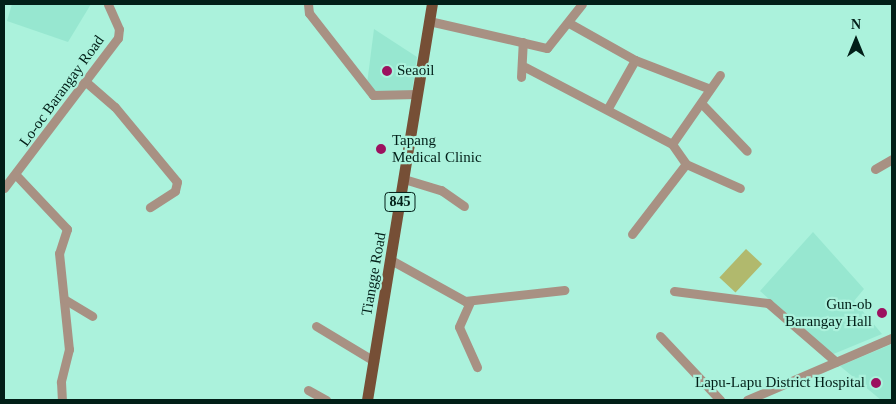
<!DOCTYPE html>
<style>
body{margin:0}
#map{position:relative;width:896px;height:404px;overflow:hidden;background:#abf2dc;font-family:"Times New Roman",serif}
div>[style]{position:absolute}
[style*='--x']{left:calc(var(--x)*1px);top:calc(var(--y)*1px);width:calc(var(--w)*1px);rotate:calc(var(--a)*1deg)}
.built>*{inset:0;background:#97e7d0}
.green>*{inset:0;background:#b1b96d;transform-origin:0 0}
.minor>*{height:9px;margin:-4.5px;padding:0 4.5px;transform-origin:4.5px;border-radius:4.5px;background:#a89183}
.major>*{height:11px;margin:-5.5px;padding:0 5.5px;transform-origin:5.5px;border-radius:5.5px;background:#764f36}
.dots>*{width:14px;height:14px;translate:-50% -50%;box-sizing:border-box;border:2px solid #abf2dc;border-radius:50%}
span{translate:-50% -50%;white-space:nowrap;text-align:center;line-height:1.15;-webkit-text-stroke:4.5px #abf2dc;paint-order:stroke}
.shield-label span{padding:1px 4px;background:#abf2dc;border:1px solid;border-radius:4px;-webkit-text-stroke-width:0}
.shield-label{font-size:14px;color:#021f18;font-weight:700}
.poi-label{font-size:15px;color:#021f18}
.left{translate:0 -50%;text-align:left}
.right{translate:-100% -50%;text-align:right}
.street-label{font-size:15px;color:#021f18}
.frame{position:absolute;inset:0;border:5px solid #021f18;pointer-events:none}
.north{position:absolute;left:831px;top:15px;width:50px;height:50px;-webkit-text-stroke:4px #abf2dc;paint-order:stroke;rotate:0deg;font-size:14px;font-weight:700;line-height:20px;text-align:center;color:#021f18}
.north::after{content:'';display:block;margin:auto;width:18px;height:22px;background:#021f18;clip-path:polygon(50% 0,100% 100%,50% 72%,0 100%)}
</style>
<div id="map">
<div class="built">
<div style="clip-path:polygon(12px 4px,91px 4px,68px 42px,7px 21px)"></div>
<div style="clip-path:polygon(374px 29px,417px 57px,412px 92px,375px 95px,367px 84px)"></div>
<div style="clip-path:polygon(813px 232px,864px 289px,854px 301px,882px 334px,831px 355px,760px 291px)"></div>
<div style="clip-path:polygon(892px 344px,892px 400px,881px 400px,840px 366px)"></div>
</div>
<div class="green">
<div style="left:746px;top:249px;width:22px;height:39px;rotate:43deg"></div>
</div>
<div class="minor">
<div style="--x:308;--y:4;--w:9;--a:84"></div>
<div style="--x:309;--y:13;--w:104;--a:52"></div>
<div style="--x:373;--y:95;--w:44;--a:-1.3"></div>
<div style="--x:429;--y:21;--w:121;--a:12.9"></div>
<div style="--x:547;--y:48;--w:56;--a:-51.5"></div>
<div style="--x:569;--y:23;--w:76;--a:29.3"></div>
<div style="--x:635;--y:60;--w:80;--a:21.1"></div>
<div style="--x:525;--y:67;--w:166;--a:27.6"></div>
<div style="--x:672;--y:144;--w:24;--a:55"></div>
<div style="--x:686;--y:164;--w:59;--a:24"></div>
<div style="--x:521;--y:77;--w:35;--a:-87"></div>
<div style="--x:86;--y:82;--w:38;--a:41"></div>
<div style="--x:115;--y:107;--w:97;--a:50.4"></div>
<div style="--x:177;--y:182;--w:9;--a:103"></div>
<div style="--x:175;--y:191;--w:30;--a:147"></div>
<div style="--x:701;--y:103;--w:66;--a:46.2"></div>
<div style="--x:608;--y:108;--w:55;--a:-60.6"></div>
<div style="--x:672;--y:144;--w:84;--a:-55.2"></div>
<div style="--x:875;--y:169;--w:20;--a:-30"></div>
<div style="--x:17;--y:176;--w:73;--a:46.7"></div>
<div style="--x:67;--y:229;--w:25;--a:108"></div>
<div style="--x:59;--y:253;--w:97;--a:84.1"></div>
<div style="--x:69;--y:349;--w:34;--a:104"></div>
<div style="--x:61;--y:382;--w:18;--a:87"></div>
<div style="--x:404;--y:179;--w:39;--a:17"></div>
<div style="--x:441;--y:190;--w:28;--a:35"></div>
<div style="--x:4;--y:188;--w:188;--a:-52.8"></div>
<div style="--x:118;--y:38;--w:9;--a:-84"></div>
<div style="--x:119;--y:29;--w:27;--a:-114"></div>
<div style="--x:632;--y:234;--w:88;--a:-52.4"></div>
<div style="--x:391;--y:260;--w:85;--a:29"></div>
<div style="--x:465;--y:301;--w:100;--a:-6.3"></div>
<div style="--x:674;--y:291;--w:95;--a:7.3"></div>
<div style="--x:768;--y:303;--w:90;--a:40.9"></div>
<div style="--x:64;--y:299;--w:33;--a:31"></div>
<div style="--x:470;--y:302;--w:27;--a:114"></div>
<div style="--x:459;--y:327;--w:44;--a:65.8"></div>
<div style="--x:316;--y:326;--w:68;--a:31.1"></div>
<div style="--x:660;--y:336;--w:88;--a:46.8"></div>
<div style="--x:308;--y:390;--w:21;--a:29"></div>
<div style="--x:747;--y:400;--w:158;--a:-23.2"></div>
</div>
<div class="major">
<div style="--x:367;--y:400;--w:401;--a:-80.7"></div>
</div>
<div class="dots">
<div style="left:387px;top:71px;background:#9c115f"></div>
<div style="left:381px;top:149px;background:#9c115f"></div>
<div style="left:882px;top:313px;background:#9c115f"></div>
<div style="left:876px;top:383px;background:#9c115f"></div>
</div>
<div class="shield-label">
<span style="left:400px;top:202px">845</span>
</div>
<div class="poi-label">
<span class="left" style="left:397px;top:71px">Seaoil</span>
<span class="left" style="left:392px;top:149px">Tapang<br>Medical Clinic</span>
<span class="right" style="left:872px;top:313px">Gun-ob<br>Barangay Hall</span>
<span class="right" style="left:865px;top:383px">Lapu-Lapu District Hospital</span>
</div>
<div class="street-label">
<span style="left:62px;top:91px;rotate:-54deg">Lo-oc Barangay Road</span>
<span style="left:374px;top:274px;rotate:-80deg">Tiangge Road</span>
</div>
<div class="frame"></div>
<div class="north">N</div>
</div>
